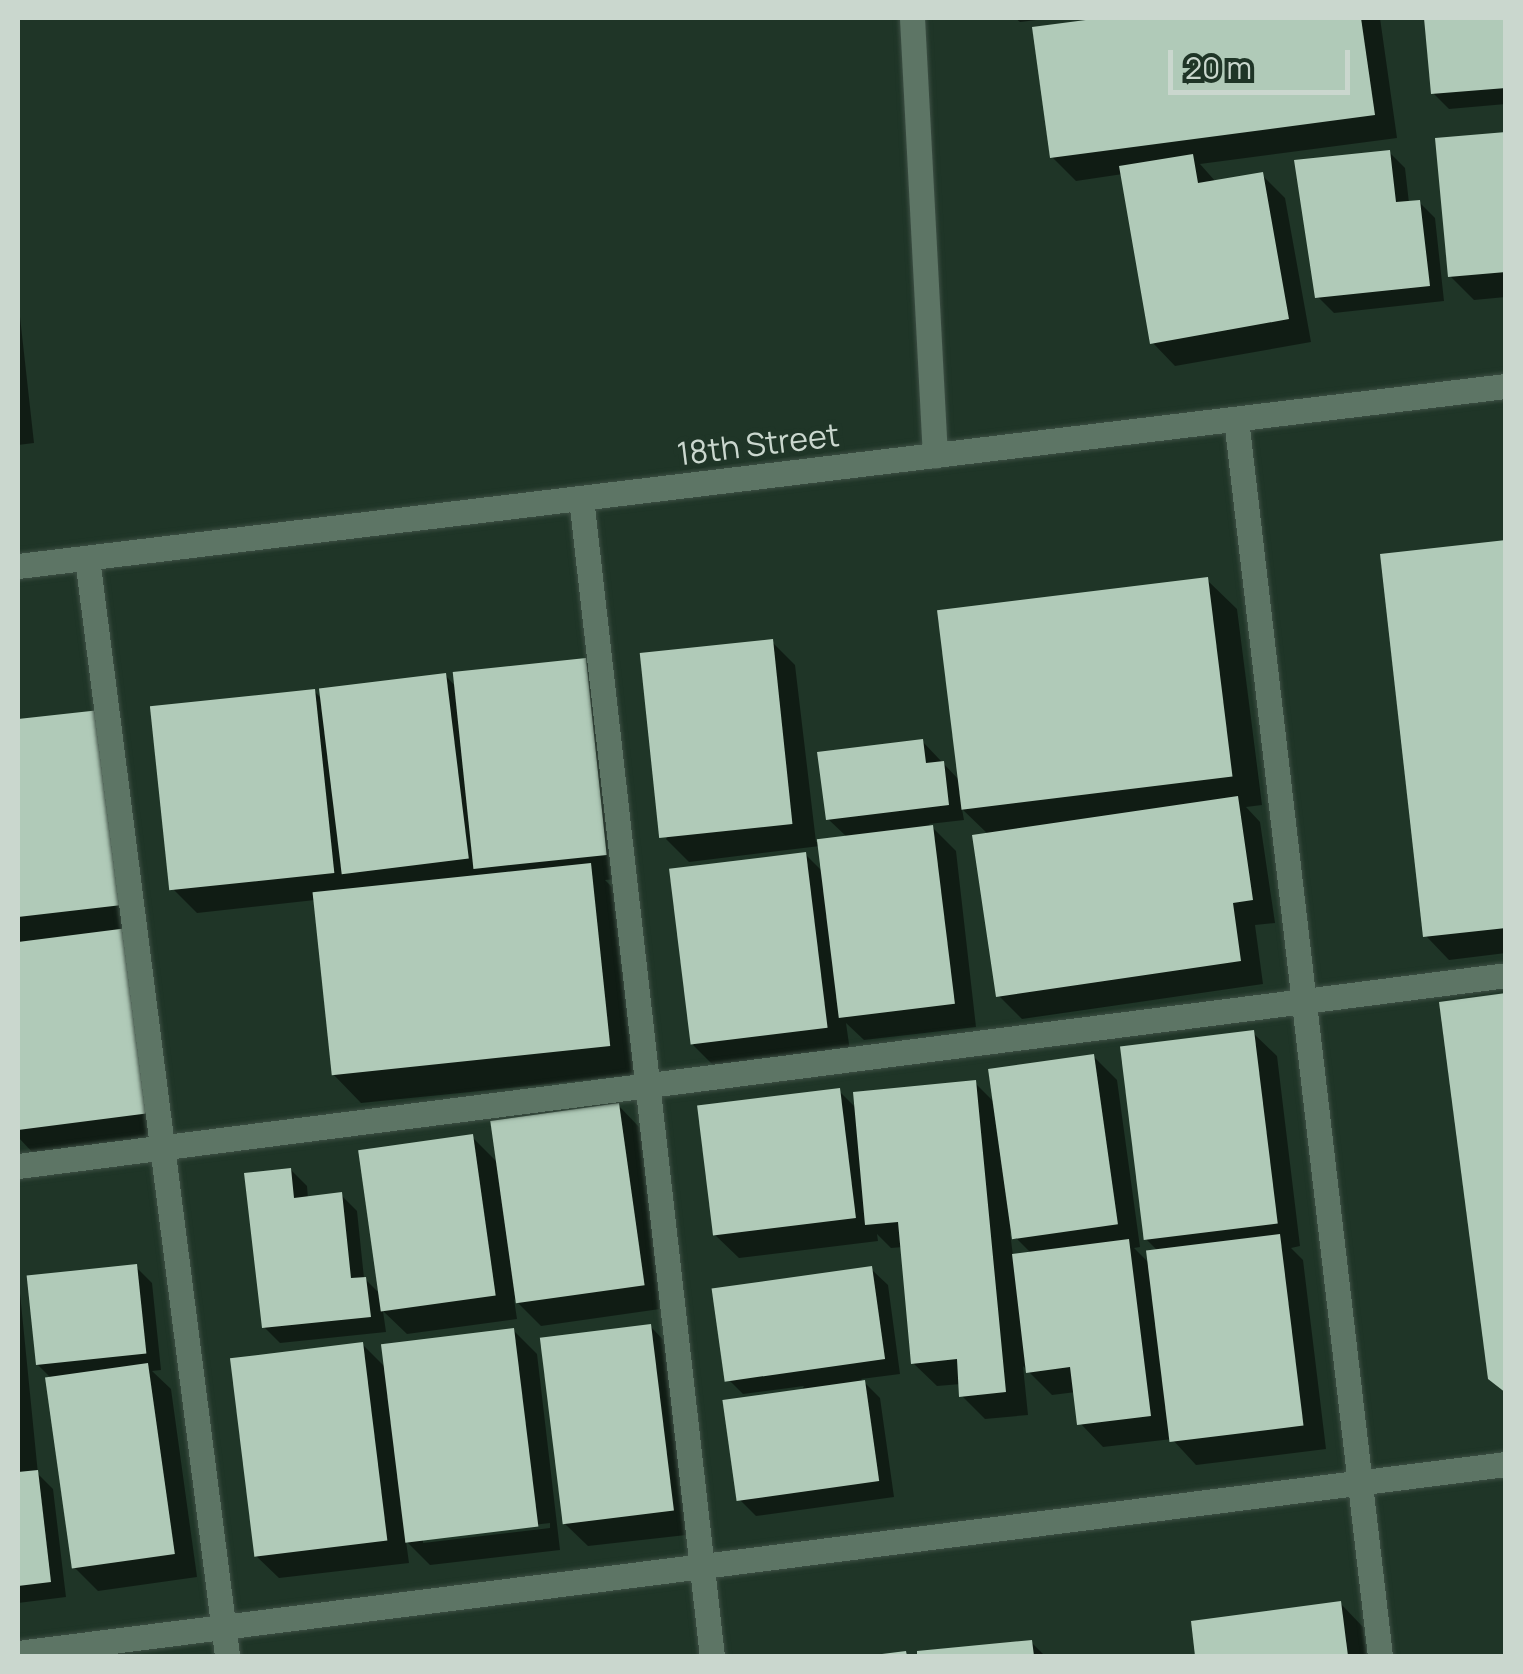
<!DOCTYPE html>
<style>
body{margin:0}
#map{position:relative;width:1523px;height:1674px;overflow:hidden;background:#1f3527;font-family:Manrope,sans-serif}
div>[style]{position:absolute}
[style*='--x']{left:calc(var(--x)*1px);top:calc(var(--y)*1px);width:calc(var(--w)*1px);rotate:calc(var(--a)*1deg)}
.shadow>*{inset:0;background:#0007}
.building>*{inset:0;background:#b0cab8;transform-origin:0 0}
.roads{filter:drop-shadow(0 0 2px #3e5045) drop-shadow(0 0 2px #3e5045)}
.minor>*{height:25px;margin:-12.5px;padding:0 12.5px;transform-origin:12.5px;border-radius:12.5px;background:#5d7565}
.tertiary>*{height:25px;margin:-12.5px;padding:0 12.5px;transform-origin:12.5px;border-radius:12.5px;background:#5d7565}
span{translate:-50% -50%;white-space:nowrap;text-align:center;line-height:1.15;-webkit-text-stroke:10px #1f3527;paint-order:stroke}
.street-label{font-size:32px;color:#cad7ce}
.frame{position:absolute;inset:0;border:20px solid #cad7ce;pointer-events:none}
.scale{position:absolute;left:1168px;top:50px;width:182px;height:45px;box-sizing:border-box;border:5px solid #cad7ce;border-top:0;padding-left:12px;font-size:30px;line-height:35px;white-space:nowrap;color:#cad7ce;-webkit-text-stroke:8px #1f3527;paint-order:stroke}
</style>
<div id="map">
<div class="shadow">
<div style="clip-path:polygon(1015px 18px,1053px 18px,1020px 22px)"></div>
<div style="clip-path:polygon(1120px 18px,1380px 18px,1397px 138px,1200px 164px,1216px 182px,1262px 175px,1285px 198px,1311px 342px,1175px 366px,1152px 342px,1123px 174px,1076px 181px,1052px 157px,1035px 29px)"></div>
<div style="clip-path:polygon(1426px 18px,1506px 18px,1506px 104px,1449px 109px,1433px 93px)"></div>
<div style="clip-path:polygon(1506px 134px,1506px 297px,1474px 300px,1450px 276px)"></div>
<div style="clip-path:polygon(1389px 152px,1405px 168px,1409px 203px,1419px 202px,1435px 218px,1444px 301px,1334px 313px,1318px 297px)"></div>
<div style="clip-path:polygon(18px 299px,34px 443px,18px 445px)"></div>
<div style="clip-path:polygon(1506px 543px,1506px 953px,1449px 960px,1426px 936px)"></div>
<div style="clip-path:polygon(1207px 580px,1237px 609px,1262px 805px,1246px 807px,1260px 822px,1275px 923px,1255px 925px,1263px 984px,1022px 1019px,999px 996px,989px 835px,962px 809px,964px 820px,929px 824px,956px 851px,976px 1027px,864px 1040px,846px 1023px,850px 1051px,716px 1068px,693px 1045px,805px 854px,823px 872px,820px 846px,689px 862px,666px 839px,772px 642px,795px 665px,816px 842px,848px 838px,828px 819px,922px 741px,961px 782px)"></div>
<div style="clip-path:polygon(585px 661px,608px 684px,630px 878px,605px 880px,620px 895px,638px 1075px,361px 1103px,332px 1073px,315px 900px,197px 913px,174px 890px,314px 691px,323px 700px,445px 675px,457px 688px)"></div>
<div style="clip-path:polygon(99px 712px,122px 736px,144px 928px,126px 930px,150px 955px,173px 1136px,34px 1154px,18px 1137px,18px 722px)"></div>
<div style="clip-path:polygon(evenodd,1253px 1033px,1277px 1056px,1300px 1246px,1291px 1248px,1303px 1260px,1326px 1449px,1196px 1465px,1172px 1439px,1103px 1447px,1080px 1423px,1076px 1392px,1052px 1395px,1023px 1366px,1028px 1415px,985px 1419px,962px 1396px,961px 1384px,937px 1386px,913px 1363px,903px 1247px,891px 1248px,877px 1234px,878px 1241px,739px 1258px,715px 1235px,839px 1091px,857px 1109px,975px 1083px,996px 1104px,1094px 1057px,1117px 1080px,1140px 1247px,1134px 1248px,1150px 1264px,1158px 1251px,1146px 1239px,1253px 1033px,1010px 1232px,1032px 1254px,1013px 1256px,1010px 1232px)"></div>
<div style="clip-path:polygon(618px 1105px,641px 1129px,667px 1308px,541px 1326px,514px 1299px,517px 1319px,407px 1334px,383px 1311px,386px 1332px,280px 1343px,264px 1327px,291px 1170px,307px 1186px,308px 1199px,341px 1195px,357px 1211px,364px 1278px,381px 1295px,472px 1137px,498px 1163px)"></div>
<div style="clip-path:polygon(136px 1267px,152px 1283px,161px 1370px,152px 1371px,171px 1389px,197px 1577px,98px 1591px,74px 1567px,52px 1379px,37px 1364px)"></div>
<div style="clip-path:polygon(871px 1269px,888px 1285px,900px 1374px,861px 1379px,880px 1398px,894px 1497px,756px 1516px,740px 1500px,804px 1386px,743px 1394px,727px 1378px)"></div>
<div style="clip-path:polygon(18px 1273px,38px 1474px,53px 1489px,66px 1597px,18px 1603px)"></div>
<div style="clip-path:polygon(650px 1326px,673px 1350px,695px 1534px,588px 1546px,564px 1523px)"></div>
<div style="clip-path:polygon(evenodd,513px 1330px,537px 1354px,560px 1550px,430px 1565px,406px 1541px,409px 1563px,279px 1578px,255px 1555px,362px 1344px,386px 1368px,513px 1330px,550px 1523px,550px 1528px,423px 1543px,423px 1538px,550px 1523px)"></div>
<div style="clip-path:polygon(1340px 1603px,1363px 1627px,1367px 1656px,1198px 1656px,1193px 1623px)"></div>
<div style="clip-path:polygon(1031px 1642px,1045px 1656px,920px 1656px,919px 1653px)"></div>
</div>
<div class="building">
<div style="clip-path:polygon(1101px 18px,1361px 18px,1375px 115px,1050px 158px,1032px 27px)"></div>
<div style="clip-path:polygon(1424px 18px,1506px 18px,1506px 88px,1431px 94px)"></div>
<div style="clip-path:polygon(1506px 132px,1506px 272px,1448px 277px,1435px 138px)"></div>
<div style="clip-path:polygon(1390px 150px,1396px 202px,1420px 200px,1430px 286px,1315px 298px,1294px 160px)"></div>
<div style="clip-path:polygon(1193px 154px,1198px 183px,1263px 172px,1289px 319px,1150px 344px,1119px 166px)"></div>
<div style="clip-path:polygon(1506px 540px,1506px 928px,1423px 937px,1380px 554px)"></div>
<div style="left:1208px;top:577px;width:201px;height:273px;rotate:83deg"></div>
<div style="left:773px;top:639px;width:186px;height:134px;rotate:84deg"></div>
<div style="left:586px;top:658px;width:198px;height:134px;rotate:84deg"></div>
<div style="left:446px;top:673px;width:187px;height:128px;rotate:83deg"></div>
<div style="left:315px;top:689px;width:185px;height:166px;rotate:84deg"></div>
<div style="clip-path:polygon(100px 710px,122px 905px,18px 917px,18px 719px)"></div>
<div style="clip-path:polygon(923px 739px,926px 763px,944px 761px,949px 805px,826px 820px,817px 752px)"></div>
<div style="clip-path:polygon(1238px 796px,1253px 900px,1233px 903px,1241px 961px,996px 997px,972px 835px)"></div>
<div style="left:933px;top:825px;width:180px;height:117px;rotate:83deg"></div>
<div style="left:806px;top:852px;width:177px;height:138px;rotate:83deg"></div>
<div style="left:591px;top:863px;width:184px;height:280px;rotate:84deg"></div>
<div style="clip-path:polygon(128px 928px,150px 1113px,18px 1130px,18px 942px)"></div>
<div style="clip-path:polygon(1506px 993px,1506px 1393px,1488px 1379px,1439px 1002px)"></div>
<div style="left:1254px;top:1030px;width:195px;height:135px;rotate:83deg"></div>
<div style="left:1094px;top:1054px;width:172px;height:107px;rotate:82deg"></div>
<div style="clip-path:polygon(976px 1080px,1006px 1392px,959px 1397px,957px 1359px,911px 1364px,898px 1222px,865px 1225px,853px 1092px)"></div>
<div style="left:840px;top:1088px;width:131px;height:144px;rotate:83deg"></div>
<div style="left:619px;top:1103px;width:184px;height:130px;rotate:82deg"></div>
<div style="left:473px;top:1134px;width:163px;height:116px;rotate:82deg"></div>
<div style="clip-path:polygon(291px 1168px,294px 1198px,342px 1192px,351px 1278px,366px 1277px,371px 1317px,262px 1328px,244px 1173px)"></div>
<div style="left:1280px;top:1234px;width:193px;height:135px;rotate:83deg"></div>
<div style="clip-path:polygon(1129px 1239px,1151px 1416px,1077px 1425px,1070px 1367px,1026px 1373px,1012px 1254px)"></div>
<div style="left:137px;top:1264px;width:90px;height:111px;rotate:84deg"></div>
<div style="left:872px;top:1266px;width:94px;height:162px;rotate:82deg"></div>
<div style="left:651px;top:1324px;width:188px;height:112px;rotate:83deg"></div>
<div style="left:514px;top:1328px;width:200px;height:134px;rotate:83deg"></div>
<div style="left:363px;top:1342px;width:200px;height:134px;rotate:83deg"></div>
<div style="left:148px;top:1363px;width:193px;height:104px;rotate:82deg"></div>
<div style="left:865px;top:1380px;width:102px;height:144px;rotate:82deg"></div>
<div style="clip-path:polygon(38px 1470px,51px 1582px,18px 1586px,18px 1472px)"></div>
<div style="clip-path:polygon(1341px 1601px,1348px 1656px,1195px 1656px,1191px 1621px)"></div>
<div style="clip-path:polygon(1032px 1640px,1034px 1656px,917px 1656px,917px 1651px)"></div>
<div style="clip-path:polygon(906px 1651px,907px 1656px,882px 1656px,882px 1654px)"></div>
</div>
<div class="roads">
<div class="minor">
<div style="--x:581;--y:498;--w:1165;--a:83.55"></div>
<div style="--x:87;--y:558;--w:1107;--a:82.73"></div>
<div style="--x:18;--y:1166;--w:1500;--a:-7.31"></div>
</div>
<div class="tertiary">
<div style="--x:912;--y:18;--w:438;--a:87"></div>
<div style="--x:1236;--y:419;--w:1245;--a:83.36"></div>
<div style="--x:18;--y:566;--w:1499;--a:-6.9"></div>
<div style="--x:18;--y:1653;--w:1500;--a:-7.24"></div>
</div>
</div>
<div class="street-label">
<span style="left:758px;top:444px;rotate:-7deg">18th Street</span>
</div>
<div class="frame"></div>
<div class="scale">20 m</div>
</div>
